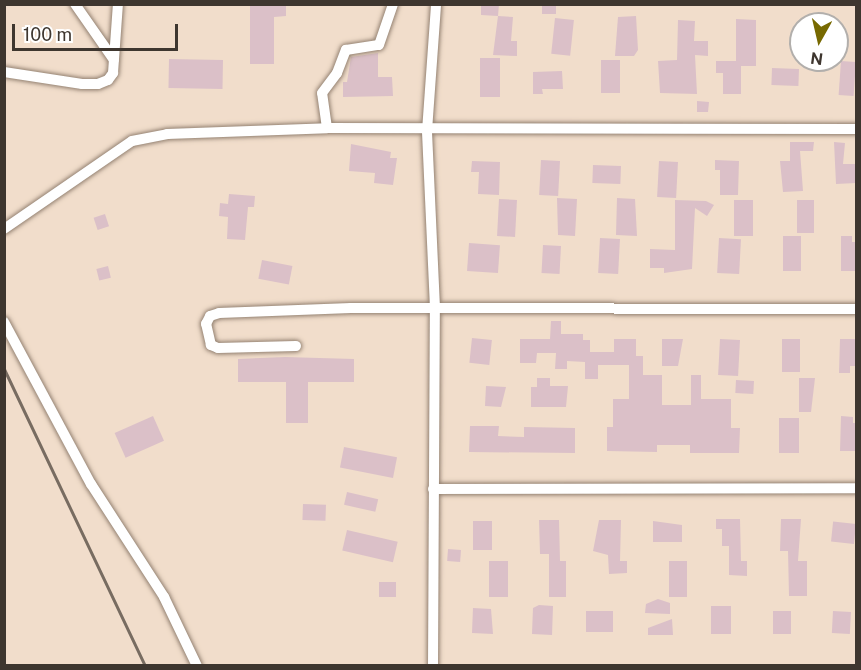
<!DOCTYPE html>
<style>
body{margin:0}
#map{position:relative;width:861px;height:670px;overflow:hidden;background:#f1ddcb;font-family:"Public Sans",sans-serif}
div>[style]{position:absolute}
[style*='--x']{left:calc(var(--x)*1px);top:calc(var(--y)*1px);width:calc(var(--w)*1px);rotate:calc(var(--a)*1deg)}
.building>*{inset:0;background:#dbc0c8;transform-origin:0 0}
.roads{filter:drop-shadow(0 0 2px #948272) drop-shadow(0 0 2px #948272)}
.minor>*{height:10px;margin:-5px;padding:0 5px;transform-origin:5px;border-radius:5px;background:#fff}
.rail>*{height:3px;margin:-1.5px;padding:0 1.5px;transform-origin:1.5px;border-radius:1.5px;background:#786c61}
span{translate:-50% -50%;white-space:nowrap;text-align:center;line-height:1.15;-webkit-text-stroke:4.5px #fff;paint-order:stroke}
.frame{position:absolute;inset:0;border:6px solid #3e362f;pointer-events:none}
.north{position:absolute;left:789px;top:12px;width:60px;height:60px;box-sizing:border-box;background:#fff;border:2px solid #b2afac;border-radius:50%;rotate:188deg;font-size:16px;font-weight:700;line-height:24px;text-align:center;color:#3e362f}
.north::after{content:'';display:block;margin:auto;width:21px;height:27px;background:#776900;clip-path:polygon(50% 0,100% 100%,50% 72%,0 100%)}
.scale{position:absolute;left:12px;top:24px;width:166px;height:27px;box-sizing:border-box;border:3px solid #3e362f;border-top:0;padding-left:8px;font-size:18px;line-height:21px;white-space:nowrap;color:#3e362f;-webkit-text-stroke:4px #fff;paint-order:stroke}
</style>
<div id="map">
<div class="building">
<div style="clip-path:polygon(250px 4px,286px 4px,286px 16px,274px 17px,274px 64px,250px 64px)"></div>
<div style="clip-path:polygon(481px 4px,499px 4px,498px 16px,513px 17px,511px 41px,517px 41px,517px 56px,493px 55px,498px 16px,481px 15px)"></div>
<div style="left:542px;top:4px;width:14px;height:10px"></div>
<div style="clip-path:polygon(636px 16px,638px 50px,634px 56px,615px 56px,618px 17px)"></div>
<div style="left:555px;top:18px;width:19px;height:36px;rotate:6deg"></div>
<div style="clip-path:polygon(736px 19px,756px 20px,756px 66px,741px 66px,741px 94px,723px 94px,723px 73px,716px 73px,716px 61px,736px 61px)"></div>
<div style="clip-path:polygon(678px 20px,695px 21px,694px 41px,708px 41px,708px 56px,695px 55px,697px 94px,660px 93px,658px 61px,677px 60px)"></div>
<div style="clip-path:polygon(378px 53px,378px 77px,392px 77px,393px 96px,343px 97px,343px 82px,347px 82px,351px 57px)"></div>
<div style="left:480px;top:58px;width:20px;height:39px"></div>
<div style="left:169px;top:59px;width:54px;height:29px;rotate:1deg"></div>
<div style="left:620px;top:60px;width:33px;height:19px;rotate:90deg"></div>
<div style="left:841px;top:61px;width:15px;height:34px;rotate:4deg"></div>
<div style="left:772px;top:68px;width:27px;height:17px;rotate:2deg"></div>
<div style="clip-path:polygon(562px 71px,563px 89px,542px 89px,543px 94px,533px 94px,533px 72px)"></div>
<div style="clip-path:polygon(697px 101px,709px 102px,708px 112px,697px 112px)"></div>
<div style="clip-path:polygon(790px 142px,814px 142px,813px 151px,800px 151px,803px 191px,783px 192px,780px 161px,790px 161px)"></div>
<div style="clip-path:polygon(834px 142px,845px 143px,843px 164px,856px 164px,856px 183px,836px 184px)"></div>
<div style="clip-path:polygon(351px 144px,391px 152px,390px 158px,397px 158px,393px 185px,374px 183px,375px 173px,349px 171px)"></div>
<div style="left:541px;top:160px;width:19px;height:35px;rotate:3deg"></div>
<div style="clip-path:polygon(715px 160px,739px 161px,738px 195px,720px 195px,720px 170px,715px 170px)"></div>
<div style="clip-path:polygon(472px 161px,500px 162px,499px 195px,478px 194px,479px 172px,471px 172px)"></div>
<div style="left:659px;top:161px;width:19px;height:36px;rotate:3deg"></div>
<div style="left:593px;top:165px;width:28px;height:18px;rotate:2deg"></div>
<div style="clip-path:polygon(229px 194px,255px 196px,254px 207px,248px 207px,245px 240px,227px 239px,228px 217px,219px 216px,220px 203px,228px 204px)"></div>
<div style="clip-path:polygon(557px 198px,577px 199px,575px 236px,558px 235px)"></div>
<div style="clip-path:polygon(617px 198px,635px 199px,637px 236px,616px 235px)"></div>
<div style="left:499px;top:199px;width:18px;height:37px;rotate:3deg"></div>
<div style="clip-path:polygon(675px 200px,706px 201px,714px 205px,707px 216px,695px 208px,692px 269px,664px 273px,664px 268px,650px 268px,650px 249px,675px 250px)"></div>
<div style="left:734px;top:200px;width:19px;height:36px"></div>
<div style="left:797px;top:200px;width:17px;height:33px"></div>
<div style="left:105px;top:214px;width:13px;height:12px;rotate:72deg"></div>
<div style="left:783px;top:236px;width:18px;height:35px"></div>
<div style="clip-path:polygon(841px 236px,852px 236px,852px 242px,856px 242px,856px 271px,841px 271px)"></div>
<div style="left:600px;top:238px;width:20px;height:35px;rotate:3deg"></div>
<div style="left:719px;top:238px;width:22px;height:35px;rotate:3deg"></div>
<div style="left:469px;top:243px;width:31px;height:28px;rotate:4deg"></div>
<div style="left:543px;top:245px;width:18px;height:28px;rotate:3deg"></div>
<div style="left:262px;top:260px;width:31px;height:19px;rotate:11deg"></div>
<div style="left:108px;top:266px;width:12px;height:12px;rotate:76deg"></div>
<div style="clip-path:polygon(551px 321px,561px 321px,561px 334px,583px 334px,583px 340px,590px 340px,590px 352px,614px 352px,614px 339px,636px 339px,636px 356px,643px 356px,643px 375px,662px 375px,662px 405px,691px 405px,691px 375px,701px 375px,701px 399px,731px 399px,731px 428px,740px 428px,739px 453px,690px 453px,690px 445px,657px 445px,657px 452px,607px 451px,607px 427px,613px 427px,613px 399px,629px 399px,629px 365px,598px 365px,598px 379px,585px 379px,585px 362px,567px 361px,567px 369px,555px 369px,556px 353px,537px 353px,536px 363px,520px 363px,520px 339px,550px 339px)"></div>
<div style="left:472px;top:338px;width:20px;height:25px;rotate:6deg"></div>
<div style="clip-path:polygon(662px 339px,683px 339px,678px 366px,662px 366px)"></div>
<div style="left:720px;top:339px;width:20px;height:36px;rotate:3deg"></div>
<div style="left:782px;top:339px;width:18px;height:33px"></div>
<div style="clip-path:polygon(840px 339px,856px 339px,856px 366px,850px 366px,850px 373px,839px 373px)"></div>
<div style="clip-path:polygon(285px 357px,354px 359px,354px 382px,308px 382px,308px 423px,286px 423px,286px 382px,238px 382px,238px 359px)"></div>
<div style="clip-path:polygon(537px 378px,550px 378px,550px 386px,568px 386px,566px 407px,531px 407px,531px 387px,537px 387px)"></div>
<div style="clip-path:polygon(799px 378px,815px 378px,811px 412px,799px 412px)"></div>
<div style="left:736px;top:380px;width:18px;height:13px;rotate:3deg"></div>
<div style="clip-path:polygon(486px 386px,506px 387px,501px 407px,485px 406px)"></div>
<div style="left:153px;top:416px;width:27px;height:42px;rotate:66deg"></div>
<div style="clip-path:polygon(841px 416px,853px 417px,853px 423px,856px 423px,856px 451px,840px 451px)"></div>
<div style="left:779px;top:418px;width:20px;height:35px"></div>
<div style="clip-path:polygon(470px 426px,499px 426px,498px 436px,524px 437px,524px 427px,575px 428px,575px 453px,469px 452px)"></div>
<div style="left:344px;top:447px;width:54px;height:21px;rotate:11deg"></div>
<div style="left:347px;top:492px;width:32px;height:13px;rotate:13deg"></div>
<div style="left:303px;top:504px;width:23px;height:16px;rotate:2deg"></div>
<div style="clip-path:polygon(716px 519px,740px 519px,741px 561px,747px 561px,747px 576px,729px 575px,729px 546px,722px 546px,722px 529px,716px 529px)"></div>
<div style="clip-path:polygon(781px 519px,801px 519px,798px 561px,807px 561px,807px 596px,789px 596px,788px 551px,780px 551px)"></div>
<div style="clip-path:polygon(539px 520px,559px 520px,560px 561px,566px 561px,566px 597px,549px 597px,549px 554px,540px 554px)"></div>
<div style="clip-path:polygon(599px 520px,621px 520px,620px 561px,627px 561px,627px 573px,609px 574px,608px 555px,593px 551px)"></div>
<div style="left:473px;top:521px;width:19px;height:29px"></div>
<div style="clip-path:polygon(653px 521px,682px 525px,682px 542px,653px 542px)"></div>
<div style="left:856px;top:524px;width:20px;height:23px;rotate:96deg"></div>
<div style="left:347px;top:530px;width:52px;height:21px;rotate:13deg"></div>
<div style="left:448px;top:549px;width:13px;height:12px;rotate:4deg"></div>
<div style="left:489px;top:561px;width:19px;height:36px"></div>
<div style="left:669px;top:561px;width:18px;height:36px"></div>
<div style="left:379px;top:582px;width:17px;height:15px"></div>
<div style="clip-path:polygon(658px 599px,670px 603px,670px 614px,645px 613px,646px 604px)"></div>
<div style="clip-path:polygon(539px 605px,553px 606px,552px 635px,532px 634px,533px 608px)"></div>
<div style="left:711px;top:606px;width:20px;height:28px"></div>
<div style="clip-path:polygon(473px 608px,491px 609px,493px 634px,472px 633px)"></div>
<div style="left:613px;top:611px;width:21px;height:27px;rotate:90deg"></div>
<div style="left:773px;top:611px;width:18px;height:23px"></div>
<div style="left:833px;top:611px;width:18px;height:22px;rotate:3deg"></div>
<div style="clip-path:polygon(672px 619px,673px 635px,648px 635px,648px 628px)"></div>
</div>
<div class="roads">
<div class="minor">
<div style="--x:75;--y:4;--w:68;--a:55.1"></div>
<div style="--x:4;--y:72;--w:79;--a:8.7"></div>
<div style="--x:82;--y:84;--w:16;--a:0"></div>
<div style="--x:98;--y:84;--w:11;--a:-22"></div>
<div style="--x:108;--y:80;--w:9;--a:-54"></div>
<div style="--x:113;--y:73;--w:69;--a:-85.9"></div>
<div style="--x:327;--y:128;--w:35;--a:-98"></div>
<div style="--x:322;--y:93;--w:25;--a:-53"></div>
<div style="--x:337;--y:73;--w:25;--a:-69"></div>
<div style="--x:346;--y:50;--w:33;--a:-9"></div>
<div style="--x:379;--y:45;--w:43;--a:-71.1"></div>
<div style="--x:4;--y:229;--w:155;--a:-34.5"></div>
<div style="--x:132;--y:141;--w:36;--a:-11"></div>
<div style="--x:167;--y:134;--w:160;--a:-2.1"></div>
<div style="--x:327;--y:128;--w:529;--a:0.11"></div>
<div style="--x:4;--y:322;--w:184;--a:61.8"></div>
<div style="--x:91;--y:484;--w:135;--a:57.1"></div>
<div style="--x:164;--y:597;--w:76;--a:64.4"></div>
<div style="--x:296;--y:346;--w:78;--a:178.5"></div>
<div style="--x:218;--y:348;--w:8;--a:-157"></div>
<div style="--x:211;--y:345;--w:22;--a:-103"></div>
<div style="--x:206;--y:324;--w:9;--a:-63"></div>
<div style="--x:210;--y:316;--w:9;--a:-18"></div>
<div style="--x:219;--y:313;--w:132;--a:-2.2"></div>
<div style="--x:351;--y:308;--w:505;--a:0.11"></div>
<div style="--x:433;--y:489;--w:423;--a:-0.1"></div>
<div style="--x:433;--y:666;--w:358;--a:-89.7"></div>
<div style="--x:435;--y:308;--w:177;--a:-92.6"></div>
<div style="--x:427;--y:131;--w:127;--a:-85.9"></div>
</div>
</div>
<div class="rail">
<div style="--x:4;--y:369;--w:329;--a:64.6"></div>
</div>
<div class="frame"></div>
<div class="north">N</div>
<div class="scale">100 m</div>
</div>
